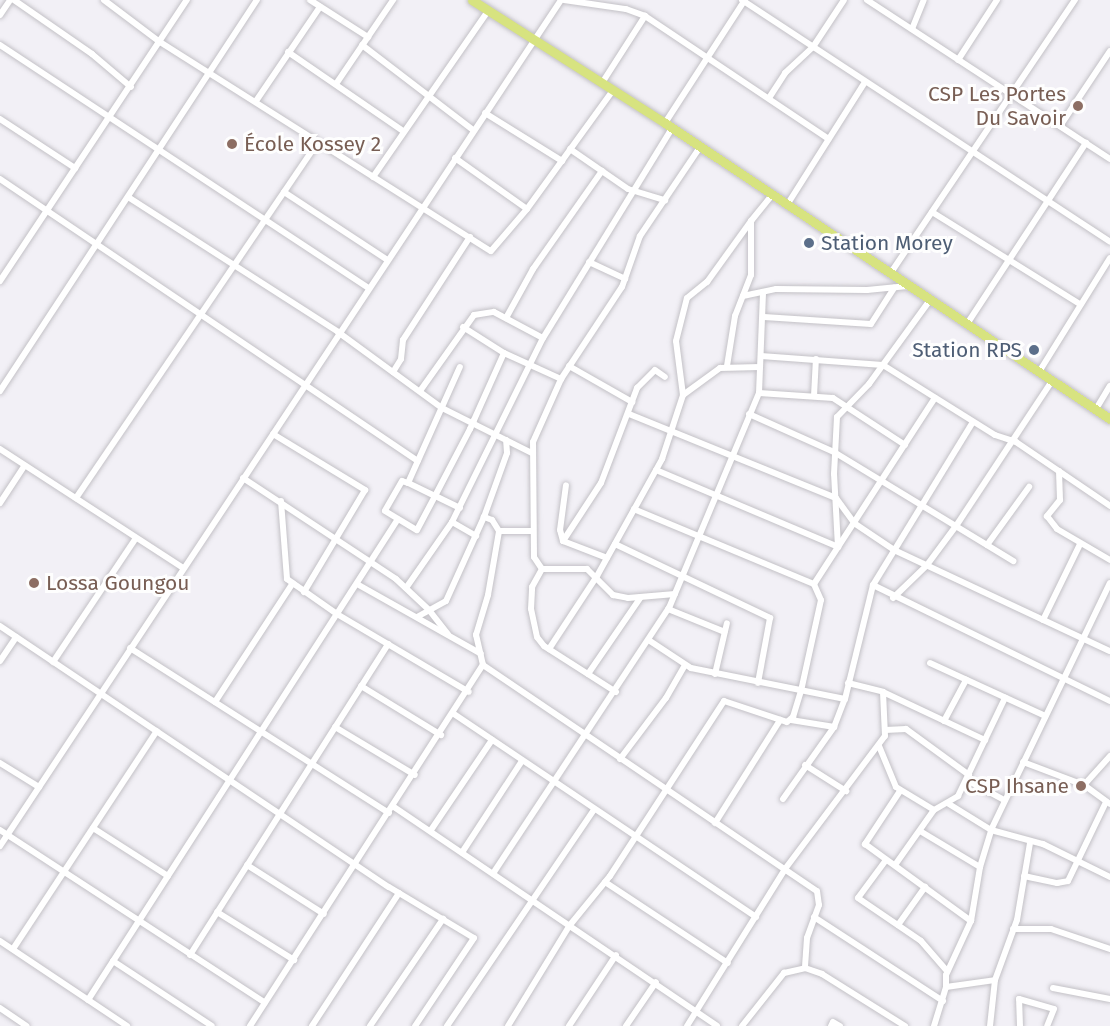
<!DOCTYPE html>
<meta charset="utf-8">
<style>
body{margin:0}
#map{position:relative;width:1110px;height:1026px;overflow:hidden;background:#f2f0f6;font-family:"Fira Sans",sans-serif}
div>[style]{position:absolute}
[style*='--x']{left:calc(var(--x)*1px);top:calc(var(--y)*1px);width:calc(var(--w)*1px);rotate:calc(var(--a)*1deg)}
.roads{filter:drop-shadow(0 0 2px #c3c1c6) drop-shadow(0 0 2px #c3c1c6)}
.minor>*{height:6px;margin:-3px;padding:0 3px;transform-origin:3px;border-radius:3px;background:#fff}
.primary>*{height:9px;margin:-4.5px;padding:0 4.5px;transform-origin:4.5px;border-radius:4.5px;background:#d7e380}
.dots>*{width:16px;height:16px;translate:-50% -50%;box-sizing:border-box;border:3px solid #fefefe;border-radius:50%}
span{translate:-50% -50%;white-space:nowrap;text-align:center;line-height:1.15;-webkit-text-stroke:6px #fefefe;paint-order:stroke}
.education-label{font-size:21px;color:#785e54}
.right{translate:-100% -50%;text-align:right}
.left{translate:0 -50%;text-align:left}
.service-label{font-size:21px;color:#4e5e75}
</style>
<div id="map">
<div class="roads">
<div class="minor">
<div style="--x:14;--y:0;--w:95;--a:34.7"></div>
<div style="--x:92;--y:54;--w:51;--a:40.2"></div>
<div style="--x:104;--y:0;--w:70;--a:36.9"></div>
<div style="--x:160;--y:42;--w:391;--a:32.3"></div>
<div style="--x:491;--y:251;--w:55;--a:-49.4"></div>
<div style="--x:527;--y:209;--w:147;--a:-54.1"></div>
<div style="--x:310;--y:0;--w:69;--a:32.5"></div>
<div style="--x:564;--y:0;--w:63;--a:8.3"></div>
<div style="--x:626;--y:9;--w:20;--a:20"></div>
<div style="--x:645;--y:16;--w:221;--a:33.8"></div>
<div style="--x:742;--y:0;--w:440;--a:33.3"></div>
<div style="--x:867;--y:0;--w:290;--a:33.2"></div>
<div style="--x:0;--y:15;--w:18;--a:-56"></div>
<div style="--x:912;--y:29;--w:31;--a:-68"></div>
<div style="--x:0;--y:45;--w:440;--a:33.4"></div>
<div style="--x:362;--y:45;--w:140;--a:37.4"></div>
<div style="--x:288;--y:52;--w:140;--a:34.5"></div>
<div style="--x:958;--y:60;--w:72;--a:-57"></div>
<div style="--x:602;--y:83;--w:80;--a:-57.3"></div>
<div style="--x:336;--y:84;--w:102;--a:-55.8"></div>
<div style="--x:769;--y:98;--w:30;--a:-57"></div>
<div style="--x:785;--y:73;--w:38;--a:-43"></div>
<div style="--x:813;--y:47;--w:56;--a:-56.6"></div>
<div style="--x:256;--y:101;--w:114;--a:-55.8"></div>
<div style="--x:485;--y:113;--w:91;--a:31.9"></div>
<div style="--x:0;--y:119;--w:90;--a:33.2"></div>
<div style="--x:665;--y:123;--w:147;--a:-57"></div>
<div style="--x:1060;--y:126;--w:90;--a:-56.3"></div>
<div style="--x:570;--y:149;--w:70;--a:34.6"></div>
<div style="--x:628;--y:189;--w:39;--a:17"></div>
<div style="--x:455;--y:158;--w:88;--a:35.3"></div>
<div style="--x:373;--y:177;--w:202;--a:-55.3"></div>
<div style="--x:0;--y:179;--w:504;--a:34.01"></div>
<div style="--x:284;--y:192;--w:122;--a:33.3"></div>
<div style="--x:128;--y:197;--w:250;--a:32.7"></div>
<div style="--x:338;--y:332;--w:129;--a:36.2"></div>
<div style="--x:442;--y:408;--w:101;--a:26.6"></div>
<div style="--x:787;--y:205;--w:146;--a:-57.6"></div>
<div style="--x:932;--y:212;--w:174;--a:31.9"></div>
<div style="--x:589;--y:262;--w:40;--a:25"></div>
<div style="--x:890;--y:274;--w:331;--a:-56"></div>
<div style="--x:0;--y:281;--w:338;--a:-56.4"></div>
<div style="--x:743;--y:296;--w:34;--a:-12"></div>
<div style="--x:776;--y:289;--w:91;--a:0.6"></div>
<div style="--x:867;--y:290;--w:41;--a:-5.6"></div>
<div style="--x:764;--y:317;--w:107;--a:3.7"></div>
<div style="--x:871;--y:324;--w:43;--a:-57.4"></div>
<div style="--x:506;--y:318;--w:56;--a:-61.1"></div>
<div style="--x:533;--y:269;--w:120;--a:-54.9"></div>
<div style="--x:967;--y:324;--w:217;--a:-56.7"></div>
<div style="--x:463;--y:327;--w:49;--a:32.4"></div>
<div style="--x:504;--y:353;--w:63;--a:24.5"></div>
<div style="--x:761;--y:356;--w:122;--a:4.2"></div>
<div style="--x:883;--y:365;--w:132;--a:32"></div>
<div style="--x:995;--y:435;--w:22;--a:18"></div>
<div style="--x:1016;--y:442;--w:114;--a:34.2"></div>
<div style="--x:569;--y:366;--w:73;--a:29.7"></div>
<div style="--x:727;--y:366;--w:51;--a:-80.9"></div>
<div style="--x:735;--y:316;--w:44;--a:-68.7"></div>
<div style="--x:751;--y:275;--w:54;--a:-90"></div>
<div style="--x:751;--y:221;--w:33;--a:-51"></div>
<div style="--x:393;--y:372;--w:15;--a:-58"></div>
<div style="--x:401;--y:359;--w:19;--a:-84"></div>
<div style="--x:403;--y:340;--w:123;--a:-57"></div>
<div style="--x:1039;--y:372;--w:134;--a:-58.1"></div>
<div style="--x:0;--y:391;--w:468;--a:-56.7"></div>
<div style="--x:420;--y:391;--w:93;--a:-54.6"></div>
<div style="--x:474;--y:315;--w:20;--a:-9"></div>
<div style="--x:494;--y:312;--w:55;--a:28"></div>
<div style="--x:759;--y:393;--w:74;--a:3.9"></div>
<div style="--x:833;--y:398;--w:86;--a:33.1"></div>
<div style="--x:683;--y:395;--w:46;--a:-36.1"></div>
<div style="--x:720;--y:368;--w:40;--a:-1.4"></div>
<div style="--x:814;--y:396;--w:37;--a:-87"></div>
<div style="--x:1096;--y:409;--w:27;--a:-59"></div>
<div style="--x:629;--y:414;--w:223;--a:22.1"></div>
<div style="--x:836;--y:498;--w:31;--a:54"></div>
<div style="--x:854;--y:523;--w:48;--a:34"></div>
<div style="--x:894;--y:550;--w:238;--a:25.1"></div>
<div style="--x:749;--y:414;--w:93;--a:24.1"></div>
<div style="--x:834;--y:452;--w:210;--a:31.3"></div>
<div style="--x:273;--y:434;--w:108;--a:31.3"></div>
<div style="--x:365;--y:490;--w:119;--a:120.9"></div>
<div style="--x:0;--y:449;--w:218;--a:33"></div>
<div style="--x:656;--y:470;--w:198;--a:22.9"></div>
<div style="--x:838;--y:547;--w:73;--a:-93.1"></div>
<div style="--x:834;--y:474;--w:57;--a:-87"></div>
<div style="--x:837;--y:417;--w:46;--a:-45.9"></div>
<div style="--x:869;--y:384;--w:104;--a:-54"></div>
<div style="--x:1059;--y:471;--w:29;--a:88"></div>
<div style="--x:1060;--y:500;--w:21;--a:129"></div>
<div style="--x:1047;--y:516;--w:16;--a:52"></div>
<div style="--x:1057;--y:529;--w:61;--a:30.3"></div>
<div style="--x:243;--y:478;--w:183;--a:33.4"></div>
<div style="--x:396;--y:579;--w:45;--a:43.2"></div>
<div style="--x:429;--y:610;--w:31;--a:52"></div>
<div style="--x:408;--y:483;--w:127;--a:-65.9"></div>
<div style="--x:76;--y:498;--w:430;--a:-55.8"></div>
<div style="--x:281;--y:501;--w:78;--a:85.6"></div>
<div style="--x:287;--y:579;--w:61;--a:35"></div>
<div style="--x:337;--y:614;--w:153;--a:30.6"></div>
<div style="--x:0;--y:503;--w:45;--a:-56.7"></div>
<div style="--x:460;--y:508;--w:28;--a:-154"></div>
<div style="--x:435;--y:496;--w:30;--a:-154"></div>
<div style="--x:408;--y:483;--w:6;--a:-162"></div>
<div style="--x:402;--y:481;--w:34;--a:120"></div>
<div style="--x:385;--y:511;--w:37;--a:31"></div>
<div style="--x:417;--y:530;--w:38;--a:-62"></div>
<div style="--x:435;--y:496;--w:76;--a:-62.4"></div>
<div style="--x:470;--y:429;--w:10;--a:-66"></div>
<div style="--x:474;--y:420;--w:73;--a:-65.9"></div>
<div style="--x:452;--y:522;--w:28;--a:30"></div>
<div style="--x:499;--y:531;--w:33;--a:0"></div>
<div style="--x:563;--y:541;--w:69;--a:-56.8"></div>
<div style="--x:601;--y:483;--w:102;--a:-69.2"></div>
<div style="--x:637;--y:388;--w:25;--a:-45"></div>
<div style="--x:655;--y:370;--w:12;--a:35"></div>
<div style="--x:563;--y:541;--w:11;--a:-105"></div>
<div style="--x:560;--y:530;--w:45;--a:-82.4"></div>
<div style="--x:563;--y:541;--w:47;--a:21.1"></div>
<div style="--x:615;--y:544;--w:172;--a:25.5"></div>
<div style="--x:770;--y:618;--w:66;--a:100.5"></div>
<div style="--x:987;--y:545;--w:72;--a:-54.1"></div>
<div style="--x:542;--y:569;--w:45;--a:0"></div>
<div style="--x:587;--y:569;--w:37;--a:45"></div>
<div style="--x:613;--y:595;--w:15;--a:11"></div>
<div style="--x:628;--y:598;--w:47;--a:-4.9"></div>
<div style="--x:357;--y:584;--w:142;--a:29.4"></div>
<div style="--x:814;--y:584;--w:222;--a:-57"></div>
<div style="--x:873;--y:585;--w:264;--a:26.1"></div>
<div style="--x:406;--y:588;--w:80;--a:-55.1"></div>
<div style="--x:452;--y:522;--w:205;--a:-63.7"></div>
<div style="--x:543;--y:338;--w:246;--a:-58.4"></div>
<div style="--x:893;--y:598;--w:47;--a:-44.1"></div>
<div style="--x:927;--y:565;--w:49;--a:-53.4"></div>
<div style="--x:956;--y:526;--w:174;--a:-56.5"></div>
<div style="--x:668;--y:609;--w:61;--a:22"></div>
<div style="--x:417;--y:617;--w:33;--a:-29"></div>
<div style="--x:446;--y:601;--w:92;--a:-65.7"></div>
<div style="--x:484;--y:517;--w:68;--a:-70.2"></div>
<div style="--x:507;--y:453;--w:13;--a:-94"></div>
<div style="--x:1043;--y:620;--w:85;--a:-64"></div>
<div style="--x:0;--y:626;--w:468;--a:33.9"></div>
<div style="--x:389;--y:887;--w:99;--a:31"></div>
<div style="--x:474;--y:938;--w:106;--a:123.8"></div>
<div style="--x:650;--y:641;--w:49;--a:33.4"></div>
<div style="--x:691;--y:668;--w:157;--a:11.4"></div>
<div style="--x:130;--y:648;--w:307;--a:32.5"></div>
<div style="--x:549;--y:649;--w:87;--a:-56.7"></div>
<div style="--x:597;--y:576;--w:134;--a:-60.9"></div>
<div style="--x:662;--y:459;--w:67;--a:-71.8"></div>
<div style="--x:683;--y:395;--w:54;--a:-97.4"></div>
<div style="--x:676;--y:341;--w:44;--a:-75.7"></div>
<div style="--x:687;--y:298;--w:26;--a:-39"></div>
<div style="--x:707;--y:282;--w:75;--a:-54.2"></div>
<div style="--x:0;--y:661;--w:29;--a:-56"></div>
<div style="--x:53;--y:662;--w:149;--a:-56.2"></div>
<div style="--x:930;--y:663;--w:127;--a:24.7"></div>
<div style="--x:483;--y:665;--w:403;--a:34.1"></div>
<div style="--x:817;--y:891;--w:14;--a:82"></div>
<div style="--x:819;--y:905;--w:35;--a:110"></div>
<div style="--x:807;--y:938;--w:30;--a:94"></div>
<div style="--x:588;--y:674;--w:93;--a:-55.5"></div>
<div style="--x:715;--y:674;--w:52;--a:-76.8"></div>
<div style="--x:848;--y:683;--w:36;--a:14"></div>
<div style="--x:883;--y:692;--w:113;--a:25.2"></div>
<div style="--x:361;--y:686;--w:94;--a:31.5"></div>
<div style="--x:616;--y:692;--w:85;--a:-147.4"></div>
<div style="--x:544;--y:646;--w:11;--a:-128"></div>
<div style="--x:537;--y:637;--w:29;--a:-102"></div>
<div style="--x:531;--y:609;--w:22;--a:-87"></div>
<div style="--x:532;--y:587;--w:21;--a:-61"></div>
<div style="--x:542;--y:569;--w:14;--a:-124"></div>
<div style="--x:534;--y:557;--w:115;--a:-90.5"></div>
<div style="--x:533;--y:442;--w:69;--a:-66"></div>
<div style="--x:561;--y:379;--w:110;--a:-56.5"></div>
<div style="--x:622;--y:287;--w:54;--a:-70.6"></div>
<div style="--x:640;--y:236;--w:107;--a:-56"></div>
<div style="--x:215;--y:702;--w:142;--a:-56.8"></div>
<div style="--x:454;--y:714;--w:364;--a:33.9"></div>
<div style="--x:791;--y:720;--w:44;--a:9.2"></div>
<div style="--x:944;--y:721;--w:47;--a:-61.8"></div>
<div style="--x:335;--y:727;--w:93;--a:31"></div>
<div style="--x:885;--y:730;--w:21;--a:-3"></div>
<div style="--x:906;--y:729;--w:78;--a:36.1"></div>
<div style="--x:879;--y:746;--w:44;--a:67.5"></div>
<div style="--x:896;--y:787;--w:44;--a:31.2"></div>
<div style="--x:620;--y:759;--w:76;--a:-53"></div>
<div style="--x:666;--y:698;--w:38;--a:-60"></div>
<div style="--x:1023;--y:762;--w:65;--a:20.7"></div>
<div style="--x:1084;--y:785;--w:32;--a:36"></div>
<div style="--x:0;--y:763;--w:46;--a:31.6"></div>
<div style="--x:805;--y:765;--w:49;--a:32.4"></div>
<div style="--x:967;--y:780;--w:42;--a:28.4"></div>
<div style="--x:1084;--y:785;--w:39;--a:-48"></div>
<div style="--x:900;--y:791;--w:64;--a:123.4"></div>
<div style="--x:865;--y:844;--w:131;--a:36"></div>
<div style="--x:783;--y:799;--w:88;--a:-54.7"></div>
<div style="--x:834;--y:727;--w:30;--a:-69"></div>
<div style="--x:845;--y:699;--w:117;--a:-76.2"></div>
<div style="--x:873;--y:585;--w:191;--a:-58.5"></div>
<div style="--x:949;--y:804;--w:49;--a:31.8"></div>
<div style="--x:991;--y:830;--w:54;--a:15.1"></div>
<div style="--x:1043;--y:844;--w:75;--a:26.2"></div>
<div style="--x:394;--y:807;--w:390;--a:34.1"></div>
<div style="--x:715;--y:823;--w:122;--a:-57.7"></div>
<div style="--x:93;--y:828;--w:89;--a:32.6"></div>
<div style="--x:0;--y:830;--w:316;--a:33.1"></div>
<div style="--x:431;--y:830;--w:109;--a:-55.9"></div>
<div style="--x:920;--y:831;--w:70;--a:31"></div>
<div style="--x:0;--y:846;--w:1015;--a:-56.45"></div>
<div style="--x:463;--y:851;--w:108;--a:-56.8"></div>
<div style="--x:886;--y:860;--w:47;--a:126.4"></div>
<div style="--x:858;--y:898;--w:76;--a:34.3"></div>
<div style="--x:921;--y:941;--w:40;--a:49"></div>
<div style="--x:247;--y:865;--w:91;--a:32.5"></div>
<div style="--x:895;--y:865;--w:67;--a:-54.7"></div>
<div style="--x:934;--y:810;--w:28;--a:-30"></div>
<div style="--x:958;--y:796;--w:109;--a:-64.4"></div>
<div style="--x:494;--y:872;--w:317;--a:-56.5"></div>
<div style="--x:669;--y:608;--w:233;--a:-67.3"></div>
<div style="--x:759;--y:393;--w:100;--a:-87.7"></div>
<div style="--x:1024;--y:876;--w:34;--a:12"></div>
<div style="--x:1057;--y:883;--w:11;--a:-10"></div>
<div style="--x:1068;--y:881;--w:88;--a:-64.3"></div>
<div style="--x:605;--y:882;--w:147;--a:33.4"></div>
<div style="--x:217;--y:912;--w:91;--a:31.9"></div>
<div style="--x:814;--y:917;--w:154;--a:33.1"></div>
<div style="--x:898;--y:925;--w:47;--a:-54.6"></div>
<div style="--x:1013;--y:929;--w:38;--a:0"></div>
<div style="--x:1051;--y:929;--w:62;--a:18.7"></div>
<div style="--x:0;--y:941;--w:153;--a:33.8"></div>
<div style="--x:13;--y:949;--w:261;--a:-56.6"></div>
<div style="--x:190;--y:955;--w:369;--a:-57.5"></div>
<div style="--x:113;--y:961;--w:118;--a:33.3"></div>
<div style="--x:946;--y:987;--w:49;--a:-8.1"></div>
<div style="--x:1053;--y:988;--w:58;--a:10.9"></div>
<div style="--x:88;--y:1000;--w:572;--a:-57.2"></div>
<div style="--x:0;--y:1008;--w:32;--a:34"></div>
<div style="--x:250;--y:1026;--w:430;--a:-57.2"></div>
<div style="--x:483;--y:665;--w:31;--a:-103"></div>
<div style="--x:476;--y:635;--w:42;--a:-73.3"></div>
<div style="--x:488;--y:595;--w:65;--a:-80.2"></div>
<div style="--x:499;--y:531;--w:13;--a:-122"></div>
<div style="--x:492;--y:520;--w:9;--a:-159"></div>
<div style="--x:312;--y:1026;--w:159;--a:-56.8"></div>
<div style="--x:370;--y:1026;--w:130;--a:-55.7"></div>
<div style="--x:447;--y:1026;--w:261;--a:-55.8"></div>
<div style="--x:508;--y:1026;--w:119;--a:-58.5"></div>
<div style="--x:570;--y:925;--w:63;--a:-50.8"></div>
<div style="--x:610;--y:876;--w:209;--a:-56.9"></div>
<div style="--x:724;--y:701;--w:66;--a:18.4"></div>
<div style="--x:787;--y:722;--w:8;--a:-40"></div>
<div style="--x:793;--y:717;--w:27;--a:-73"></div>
<div style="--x:801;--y:691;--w:93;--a:-77.6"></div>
<div style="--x:821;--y:600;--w:17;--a:-114"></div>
<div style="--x:814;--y:584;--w:195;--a:-157.4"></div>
<div style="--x:569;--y:1026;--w:85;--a:-56.5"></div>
<div style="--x:626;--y:1026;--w:53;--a:-55.7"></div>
<div style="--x:687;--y:1026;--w:185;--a:-58"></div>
<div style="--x:785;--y:869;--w:166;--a:-53.1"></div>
<div style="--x:885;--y:736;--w:44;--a:-92.6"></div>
<div style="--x:742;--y:1026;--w:68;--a:-51.6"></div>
<div style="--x:784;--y:973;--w:22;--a:-13"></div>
<div style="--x:805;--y:968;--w:18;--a:19"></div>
<div style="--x:822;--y:974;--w:98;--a:32.1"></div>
<div style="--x:831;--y:1026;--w:4;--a:-63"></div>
<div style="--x:833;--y:1022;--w:8;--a:30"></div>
<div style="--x:934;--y:1026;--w:41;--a:-72.9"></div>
<div style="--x:946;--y:987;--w:12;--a:-90"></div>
<div style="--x:946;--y:975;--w:60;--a:-65.2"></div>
<div style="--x:971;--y:921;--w:55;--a:-80.5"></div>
<div style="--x:980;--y:867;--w:39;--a:-73"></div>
<div style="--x:991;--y:830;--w:274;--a:-64.3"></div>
<div style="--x:990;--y:1026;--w:46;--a:-83.8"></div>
<div style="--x:995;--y:980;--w:64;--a:-69.9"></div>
<div style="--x:1017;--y:920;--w:78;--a:-80.4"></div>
<div style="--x:1020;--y:1026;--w:27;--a:-92"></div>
<div style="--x:1019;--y:999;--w:36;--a:16"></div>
<div style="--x:1054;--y:1009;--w:18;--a:112"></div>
</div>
<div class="primary">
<div style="--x:472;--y:0;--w:229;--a:32.5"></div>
<div style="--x:665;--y:123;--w:534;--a:33.63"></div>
</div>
</div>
<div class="dots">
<div style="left:1078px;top:106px;background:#8d6e63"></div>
<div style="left:232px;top:144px;background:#8d6e63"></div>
<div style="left:809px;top:243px;background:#5c6f8a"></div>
<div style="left:1034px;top:350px;background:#5c6f8a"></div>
<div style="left:34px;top:583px;background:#8d6e63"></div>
<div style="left:1081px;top:786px;background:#8d6e63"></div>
</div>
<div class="education-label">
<span class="right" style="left:1066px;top:106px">CSP Les Portes<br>Du Savoir</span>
<span class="left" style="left:244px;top:144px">École Kossey 2</span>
<span class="left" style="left:46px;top:583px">Lossa Goungou</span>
<span class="right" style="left:1069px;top:786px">CSP Ihsane</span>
</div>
<div class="service-label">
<span class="left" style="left:821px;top:243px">Station Morey</span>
<span class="right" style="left:1022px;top:350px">Station RPS</span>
</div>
</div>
